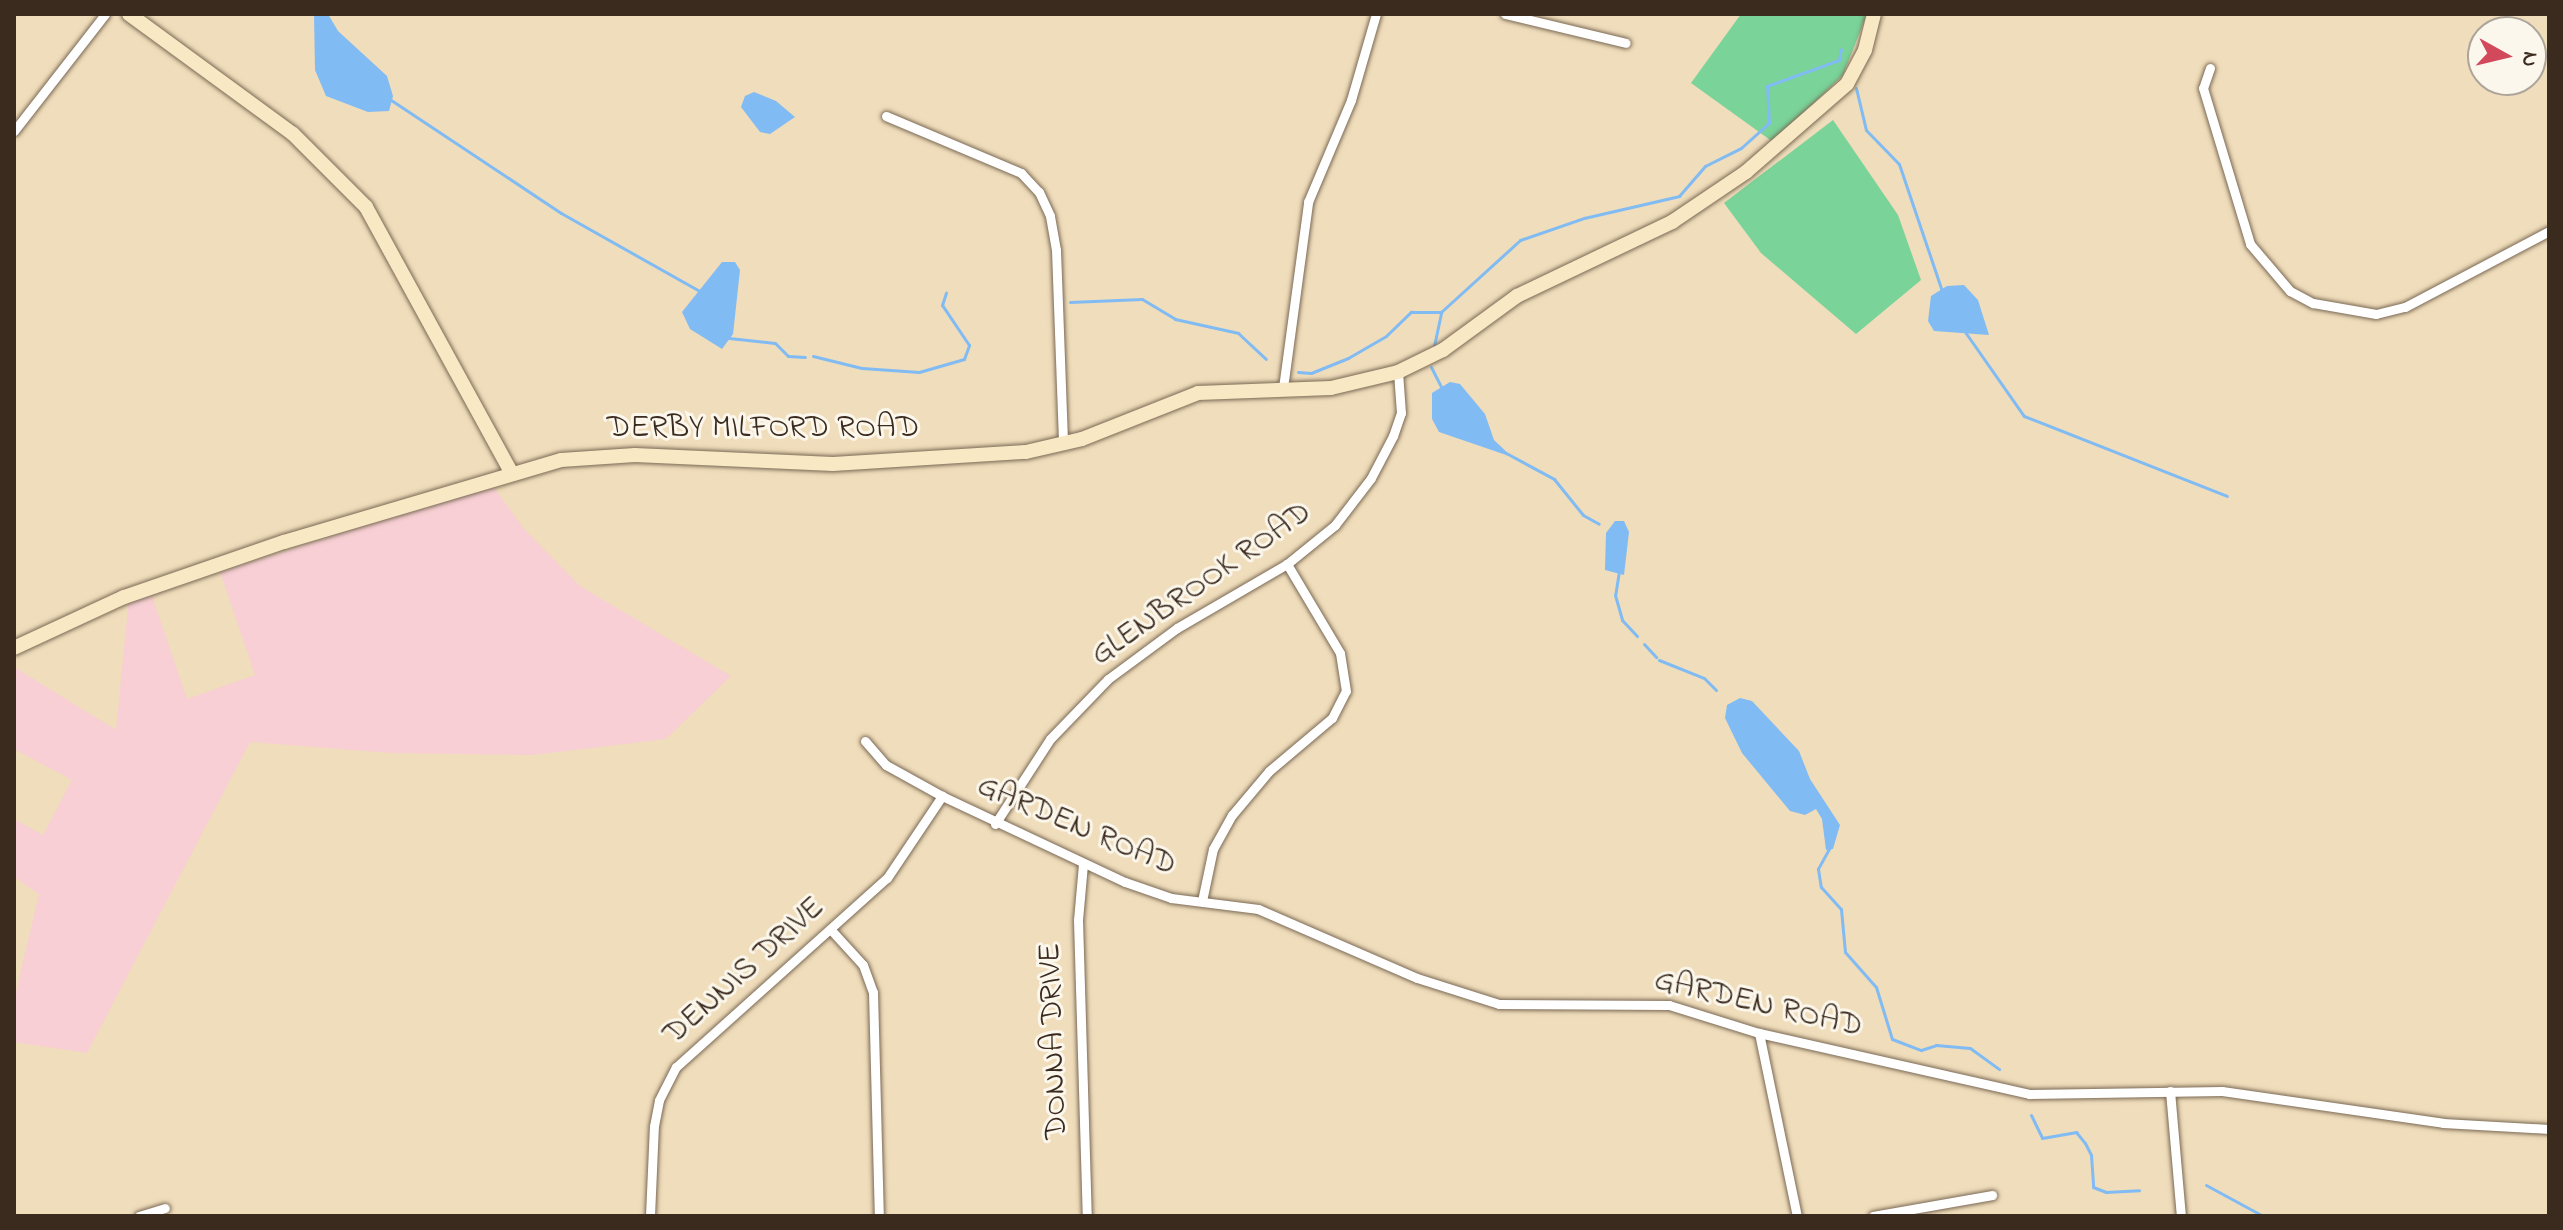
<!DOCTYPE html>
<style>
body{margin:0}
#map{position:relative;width:2563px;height:1230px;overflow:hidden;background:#f0ddbb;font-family:"Indie Flower",sans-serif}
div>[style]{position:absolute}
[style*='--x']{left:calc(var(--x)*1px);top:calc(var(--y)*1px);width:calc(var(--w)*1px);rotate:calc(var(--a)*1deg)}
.built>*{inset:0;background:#f7cfd4}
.green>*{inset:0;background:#7ad399}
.water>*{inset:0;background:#81bbf3}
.stream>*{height:3px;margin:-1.5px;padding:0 1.5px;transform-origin:1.5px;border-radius:1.5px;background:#81bbf3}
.roads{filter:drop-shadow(0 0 2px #7a6955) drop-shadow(0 0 2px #7a6955)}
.minor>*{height:9px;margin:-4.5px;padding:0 4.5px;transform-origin:4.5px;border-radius:4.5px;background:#fff}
.secondary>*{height:14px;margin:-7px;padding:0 7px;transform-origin:7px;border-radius:7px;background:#f8e8c3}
span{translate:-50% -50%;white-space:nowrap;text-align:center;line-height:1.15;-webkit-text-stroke:6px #fbf7ec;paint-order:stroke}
.street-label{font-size:32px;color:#3b2a1e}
.frame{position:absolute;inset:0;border:16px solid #3b2a1e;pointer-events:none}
.north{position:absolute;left:2467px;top:16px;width:80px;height:80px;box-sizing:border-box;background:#fbf7ec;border:2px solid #aea59a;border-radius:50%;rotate:98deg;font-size:22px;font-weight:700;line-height:32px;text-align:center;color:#3b2a1e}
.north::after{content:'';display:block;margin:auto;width:28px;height:36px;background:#d1495b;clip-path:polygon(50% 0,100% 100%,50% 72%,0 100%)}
</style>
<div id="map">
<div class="built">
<div style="clip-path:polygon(492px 485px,525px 530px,580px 586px,731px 676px,666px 739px,533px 755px,391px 753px,250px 742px,87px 1053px,14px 1042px,14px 1000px,39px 894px,14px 877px,14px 819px,43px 835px,72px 780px,14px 749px,14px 667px,116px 730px,129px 598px,150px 590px,187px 699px,255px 675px,220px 572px)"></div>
</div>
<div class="green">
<div style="clip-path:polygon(1741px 14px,1867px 14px,1843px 75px,1773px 142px,1691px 83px)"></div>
<div style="clip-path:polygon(1833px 120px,1898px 215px,1921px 280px,1856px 334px,1761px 253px,1724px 203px)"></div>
</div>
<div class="water">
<div style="clip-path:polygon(314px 14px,328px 14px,338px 31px,387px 76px,393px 96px,389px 111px,368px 112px,326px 96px,315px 70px)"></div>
<div style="clip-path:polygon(754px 92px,776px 101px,795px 117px,770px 134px,760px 132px,741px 107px,745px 96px)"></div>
<div style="clip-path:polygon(722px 262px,735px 262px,740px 270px,733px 334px,722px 349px,690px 329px,682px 312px)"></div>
<div style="clip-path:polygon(1964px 285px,1978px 300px,1989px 335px,1934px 331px,1928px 321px,1931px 296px,1947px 286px)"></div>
<div style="clip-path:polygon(1450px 382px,1460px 384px,1485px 414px,1494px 440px,1512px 457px,1439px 432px,1432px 419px,1432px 393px)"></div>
<div style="clip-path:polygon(1615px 521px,1624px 521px,1629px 532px,1624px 575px,1605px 570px,1606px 533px)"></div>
<div style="clip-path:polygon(1740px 698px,1752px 701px,1799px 751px,1810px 779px,1840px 825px,1833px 849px,1826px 850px,1822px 819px,1816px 809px,1805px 815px,1790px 811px,1742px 753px,1725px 718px,1727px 705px)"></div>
</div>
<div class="stream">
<div style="--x:1856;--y:88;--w:43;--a:76.6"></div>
<div style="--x:1866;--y:130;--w:47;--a:45.9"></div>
<div style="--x:1899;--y:164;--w:134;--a:71.3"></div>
<div style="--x:391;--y:100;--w:204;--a:33.6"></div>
<div style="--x:561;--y:213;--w:161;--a:29.4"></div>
<div style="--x:1070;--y:302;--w:72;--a:-2.4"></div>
<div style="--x:1142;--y:299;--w:39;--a:31"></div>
<div style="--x:1175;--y:319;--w:65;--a:12.5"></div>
<div style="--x:1238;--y:333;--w:38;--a:43"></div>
<div style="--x:1963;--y:329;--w:106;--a:55"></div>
<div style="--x:2024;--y:416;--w:218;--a:21.5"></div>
<div style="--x:729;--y:338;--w:46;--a:6.2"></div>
<div style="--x:775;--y:343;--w:18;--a:45"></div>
<div style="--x:788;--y:356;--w:17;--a:3"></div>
<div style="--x:1434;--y:346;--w:35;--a:-78"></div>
<div style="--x:1441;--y:312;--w:107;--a:-42.3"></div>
<div style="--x:1520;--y:240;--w:68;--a:-19"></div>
<div style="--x:1584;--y:218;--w:98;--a:-13"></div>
<div style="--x:1679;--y:196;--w:40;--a:-49"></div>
<div style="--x:1705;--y:166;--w:40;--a:-26.6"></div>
<div style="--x:1741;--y:148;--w:38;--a:-42"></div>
<div style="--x:1769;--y:123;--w:37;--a:-93"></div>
<div style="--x:1767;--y:86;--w:77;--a:-19.9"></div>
<div style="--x:1839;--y:60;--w:11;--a:-80"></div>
<div style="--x:813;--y:356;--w:50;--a:13.8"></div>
<div style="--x:862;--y:368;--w:57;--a:4"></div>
<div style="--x:919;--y:372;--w:47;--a:-16.1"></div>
<div style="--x:964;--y:359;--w:15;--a:-70"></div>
<div style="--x:969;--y:345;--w:48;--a:-124"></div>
<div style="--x:942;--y:305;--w:13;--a:-72"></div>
<div style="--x:1431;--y:367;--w:22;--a:63"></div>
<div style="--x:1298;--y:372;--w:13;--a:4"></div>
<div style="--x:1311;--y:373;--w:40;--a:-22"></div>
<div style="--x:1348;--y:358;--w:44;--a:-30.1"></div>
<div style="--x:1386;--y:336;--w:35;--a:-44"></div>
<div style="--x:1411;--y:312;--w:30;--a:0"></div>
<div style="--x:1506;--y:453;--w:55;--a:28.4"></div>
<div style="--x:1554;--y:479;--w:46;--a:51.1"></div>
<div style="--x:1583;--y:515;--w:18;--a:29"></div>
<div style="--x:1619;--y:571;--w:24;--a:99"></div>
<div style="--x:1615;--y:595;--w:26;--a:74"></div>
<div style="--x:1622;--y:620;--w:22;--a:47"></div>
<div style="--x:1644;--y:644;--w:18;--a:47"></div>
<div style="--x:1659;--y:660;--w:48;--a:21.8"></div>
<div style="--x:1704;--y:678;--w:17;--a:45"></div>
<div style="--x:1830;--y:847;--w:25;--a:119"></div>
<div style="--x:1818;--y:869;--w:18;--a:81"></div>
<div style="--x:1821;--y:887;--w:30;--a:48"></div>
<div style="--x:1841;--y:909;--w:43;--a:84.7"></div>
<div style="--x:1845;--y:952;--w:47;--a:48.5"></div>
<div style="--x:1876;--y:987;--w:54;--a:72.9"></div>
<div style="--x:1892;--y:1039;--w:31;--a:21"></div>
<div style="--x:1921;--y:1050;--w:16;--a:-18"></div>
<div style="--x:1936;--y:1045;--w:34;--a:5"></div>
<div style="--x:1970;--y:1048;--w:36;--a:36"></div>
<div style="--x:2031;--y:1115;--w:25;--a:64"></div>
<div style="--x:2042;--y:1138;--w:35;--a:-10"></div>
<div style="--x:2076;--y:1132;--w:14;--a:51"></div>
<div style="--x:2085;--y:1143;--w:13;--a:63"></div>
<div style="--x:2091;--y:1155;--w:32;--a:86"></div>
<div style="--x:2093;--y:1187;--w:14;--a:21"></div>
<div style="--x:2106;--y:1192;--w:33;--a:-3"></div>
<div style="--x:2206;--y:1185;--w:65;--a:28.5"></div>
</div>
<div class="roads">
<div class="minor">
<div style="--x:1505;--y:14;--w:124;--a:13.5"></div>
<div style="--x:2210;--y:68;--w:21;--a:109"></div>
<div style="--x:2203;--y:88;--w:163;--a:73.2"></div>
<div style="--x:2250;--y:244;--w:62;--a:49.6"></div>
<div style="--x:2290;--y:291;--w:26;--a:28"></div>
<div style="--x:2313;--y:303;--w:64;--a:9.9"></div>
<div style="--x:2376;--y:314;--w:30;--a:-14"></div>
<div style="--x:2405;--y:307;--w:163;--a:-27.8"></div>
<div style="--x:886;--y:116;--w:147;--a:22.9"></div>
<div style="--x:1021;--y:173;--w:26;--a:47"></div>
<div style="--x:1039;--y:192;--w:26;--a:65"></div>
<div style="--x:1050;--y:216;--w:35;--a:80"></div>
<div style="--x:1056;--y:250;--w:195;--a:87.9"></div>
<div style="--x:14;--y:131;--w:148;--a:-52.1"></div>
<div style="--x:1283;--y:388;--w:188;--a:-82.3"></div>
<div style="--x:1308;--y:202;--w:111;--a:-67.1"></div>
<div style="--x:1351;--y:100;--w:90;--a:-73.8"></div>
<div style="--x:865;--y:741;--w:32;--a:49"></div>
<div style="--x:886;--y:765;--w:64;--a:29"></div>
<div style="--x:942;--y:796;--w:202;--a:25.2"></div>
<div style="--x:1125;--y:882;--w:49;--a:19.2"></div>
<div style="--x:1171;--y:898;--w:88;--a:7.2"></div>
<div style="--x:1258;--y:909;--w:173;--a:23.5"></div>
<div style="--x:1417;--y:978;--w:86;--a:17.6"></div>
<div style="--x:1499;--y:1004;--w:170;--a:0.3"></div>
<div style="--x:1669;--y:1005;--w:94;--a:17.3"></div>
<div style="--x:1759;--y:1033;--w:277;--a:12.7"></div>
<div style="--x:2029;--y:1094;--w:193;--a:-0.9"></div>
<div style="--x:2222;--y:1091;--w:223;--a:8.2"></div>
<div style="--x:2443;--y:1123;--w:106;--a:3.2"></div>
<div style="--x:995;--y:824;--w:101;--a:-57.1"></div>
<div style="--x:1050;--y:739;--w:83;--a:-46"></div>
<div style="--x:1108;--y:679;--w:86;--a:-36.5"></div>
<div style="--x:1177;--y:628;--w:127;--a:-30.2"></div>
<div style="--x:1287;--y:564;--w:62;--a:-39.1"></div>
<div style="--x:1335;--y:525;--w:59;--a:-52.5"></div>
<div style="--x:1371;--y:478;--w:47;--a:-62.4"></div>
<div style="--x:1393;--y:436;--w:24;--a:-71"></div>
<div style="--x:1401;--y:413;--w:41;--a:-94.2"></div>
<div style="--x:1083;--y:864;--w:56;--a:95.1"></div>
<div style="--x:1078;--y:920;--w:296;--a:88.3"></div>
<div style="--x:1202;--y:901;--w:53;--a:-78.1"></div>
<div style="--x:1213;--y:849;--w:39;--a:-61"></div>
<div style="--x:1232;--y:815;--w:57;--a:-49.9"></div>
<div style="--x:1269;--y:771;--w:82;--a:-40.1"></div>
<div style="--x:1332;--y:718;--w:30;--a:-63"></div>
<div style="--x:1346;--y:691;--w:38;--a:-99"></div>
<div style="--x:1340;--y:653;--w:104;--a:-120.8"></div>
<div style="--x:832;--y:931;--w:46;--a:47.6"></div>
<div style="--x:863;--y:965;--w:29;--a:70"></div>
<div style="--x:873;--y:992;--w:224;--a:88.5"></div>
<div style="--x:1759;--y:1033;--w:187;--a:78.3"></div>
<div style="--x:2170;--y:1091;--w:125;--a:85"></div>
<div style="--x:139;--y:1216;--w:27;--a:-17"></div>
<div style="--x:650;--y:1216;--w:90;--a:-87.5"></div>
<div style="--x:654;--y:1126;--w:26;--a:-79"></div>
<div style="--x:659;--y:1100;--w:37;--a:-63"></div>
<div style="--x:676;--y:1067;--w:283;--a:-41.9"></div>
<div style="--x:887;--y:878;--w:99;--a:-56.1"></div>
<div style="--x:1873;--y:1216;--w:121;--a:-10"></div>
</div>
<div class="secondary">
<div style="--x:129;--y:14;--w:203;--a:36.2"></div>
<div style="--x:293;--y:134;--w:103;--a:45"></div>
<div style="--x:366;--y:207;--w:302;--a:61.3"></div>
<div style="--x:14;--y:648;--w:121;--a:-24.9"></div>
<div style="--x:124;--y:597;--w:169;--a:-19"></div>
<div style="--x:284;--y:542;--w:289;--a:-16.5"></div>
<div style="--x:561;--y:460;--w:74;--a:-3.9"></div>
<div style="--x:635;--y:455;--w:198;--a:2.6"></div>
<div style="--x:833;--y:464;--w:193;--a:-3.6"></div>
<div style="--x:1026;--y:452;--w:57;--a:-13.1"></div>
<div style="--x:1082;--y:439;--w:125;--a:-21.6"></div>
<div style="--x:1198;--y:393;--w:133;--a:-2.2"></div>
<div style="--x:1331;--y:388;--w:69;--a:-13.4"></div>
<div style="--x:1398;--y:372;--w:50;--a:-26.1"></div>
<div style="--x:1443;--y:350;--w:92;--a:-36.1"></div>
<div style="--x:1517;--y:296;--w:172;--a:-25.5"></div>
<div style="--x:1672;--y:222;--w:89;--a:-34"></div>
<div style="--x:1746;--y:172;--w:134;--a:-41.1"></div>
<div style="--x:1847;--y:84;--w:38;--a:-62"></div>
<div style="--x:1865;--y:50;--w:37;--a:-76"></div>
</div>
</div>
<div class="street-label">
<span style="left:763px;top:429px">DERBY MILFORD ROAD</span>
<span style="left:1202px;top:585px;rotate:-35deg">GLENBROOK ROAD</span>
<span style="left:1076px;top:827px;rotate:23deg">GARDEN ROAD</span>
<span style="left:745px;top:972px;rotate:-42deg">DENNIS DRIVE</span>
<span style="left:1758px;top:1005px;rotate:13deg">GARDEN ROAD</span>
<span style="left:1055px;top:1041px;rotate:-92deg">DONNA DRIVE</span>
</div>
<div class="frame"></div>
<div class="north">N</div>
</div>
